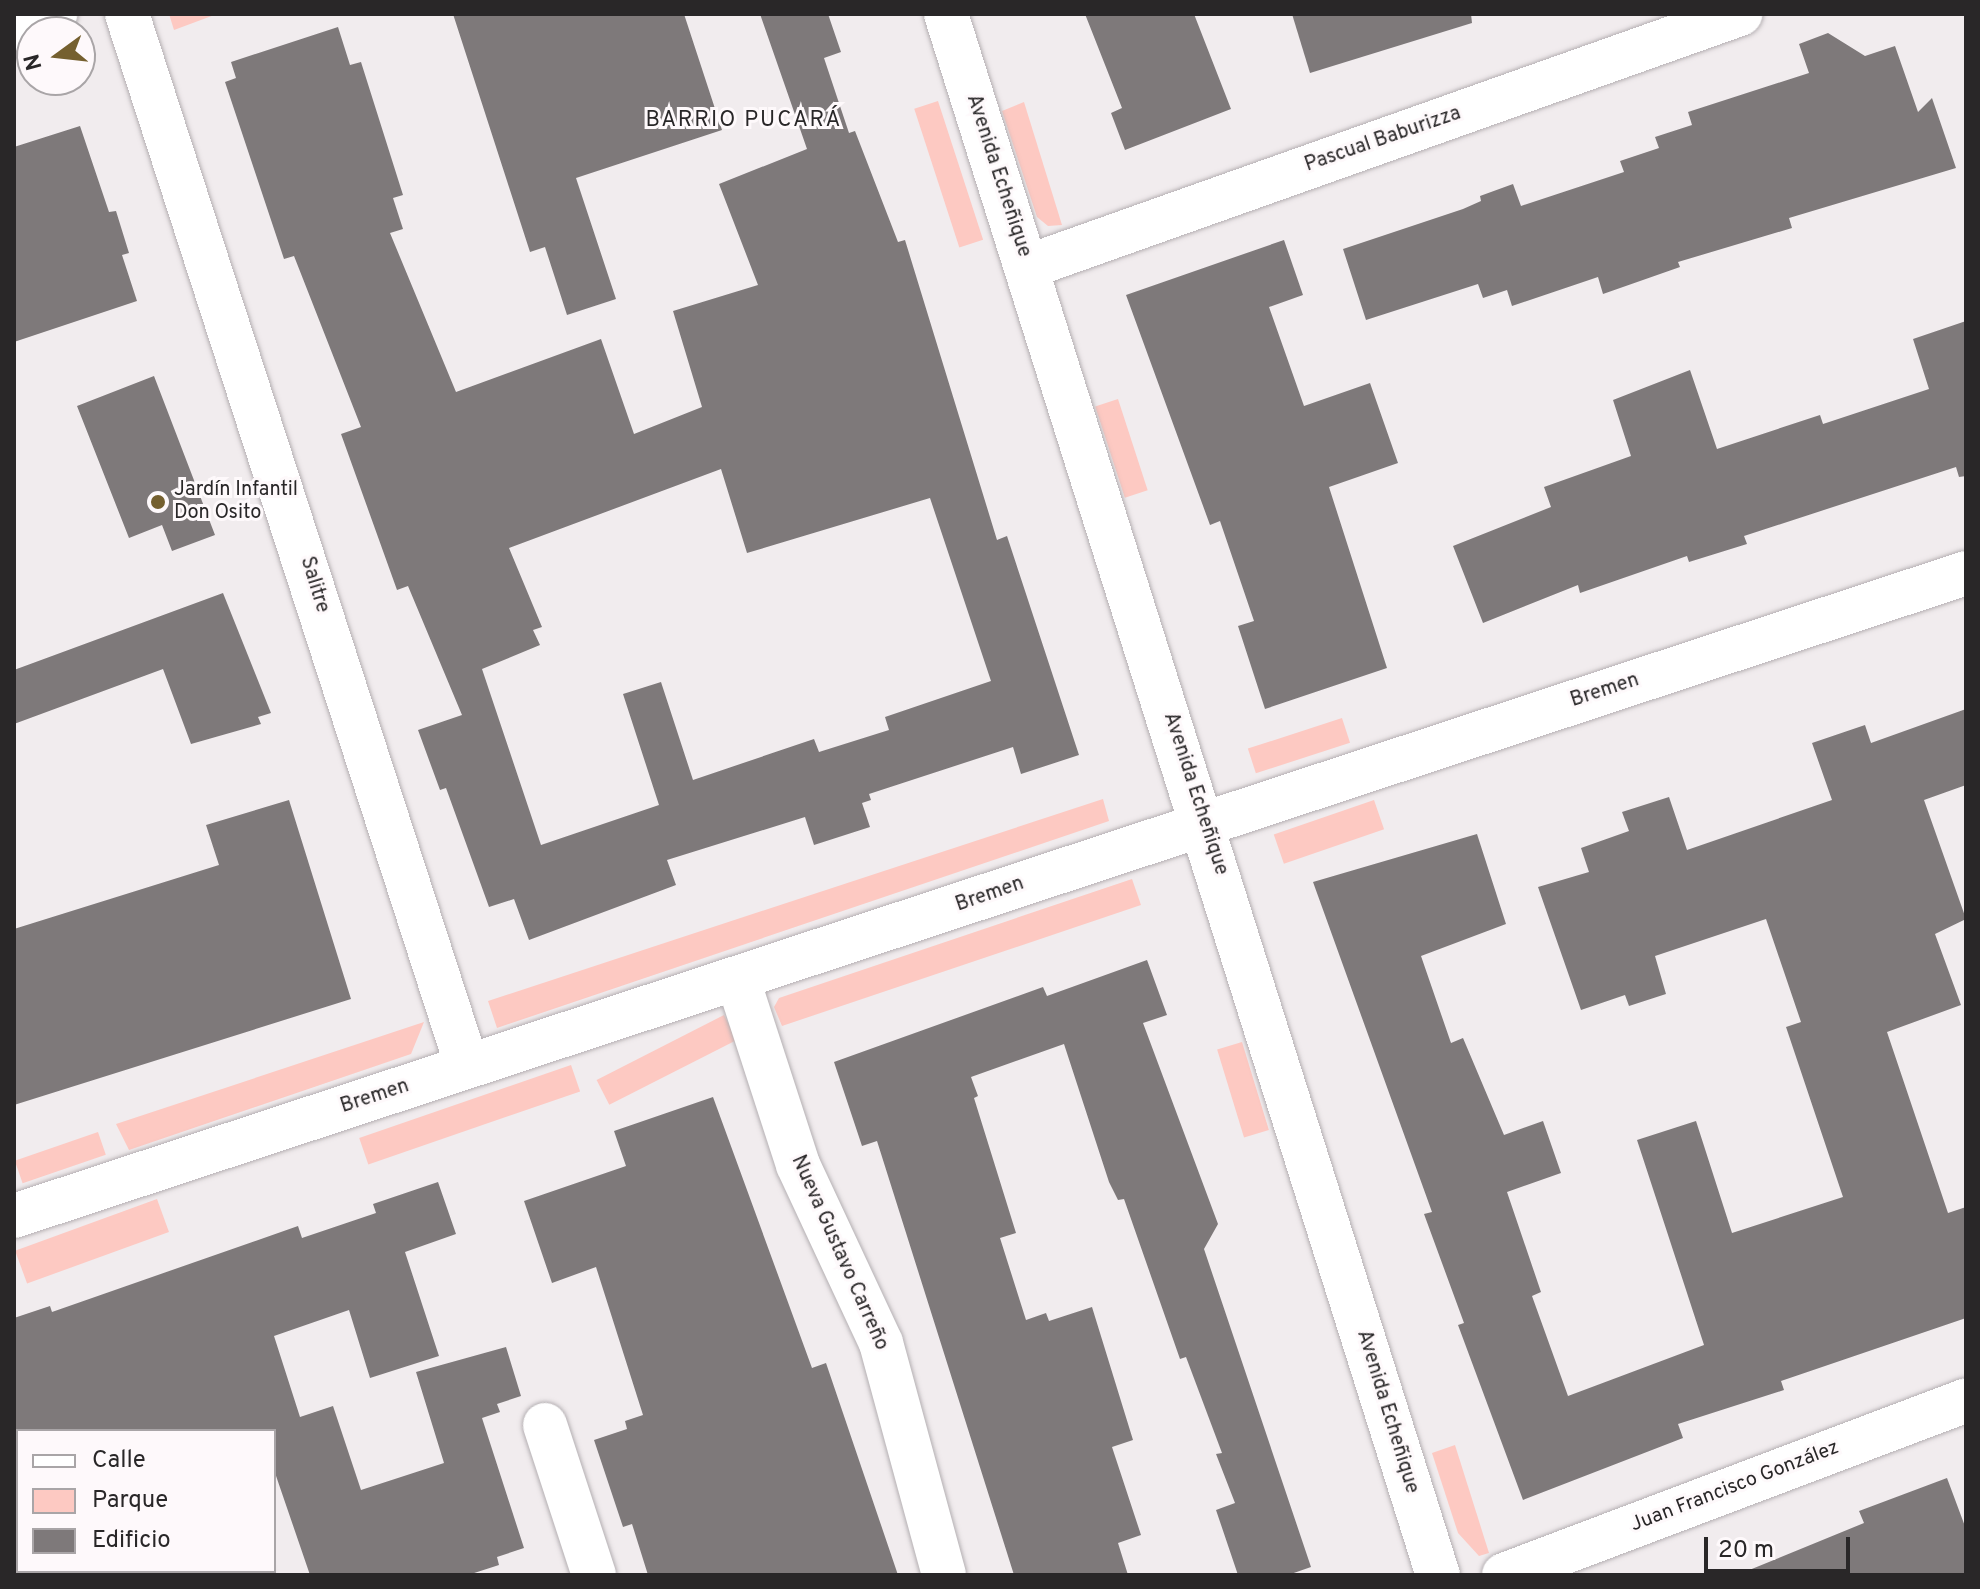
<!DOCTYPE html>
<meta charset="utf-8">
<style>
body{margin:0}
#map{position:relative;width:1980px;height:1589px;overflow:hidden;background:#f1ecee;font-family:Overpass,sans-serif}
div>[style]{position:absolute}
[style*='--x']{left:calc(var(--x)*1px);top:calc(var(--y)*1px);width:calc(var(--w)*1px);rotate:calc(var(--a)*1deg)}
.green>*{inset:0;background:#fdc9c2;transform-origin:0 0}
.building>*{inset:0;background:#7e797a}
.roads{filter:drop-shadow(0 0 2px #b4afb2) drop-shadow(0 0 2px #b4afb2)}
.street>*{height:44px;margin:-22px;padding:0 22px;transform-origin:22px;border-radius:22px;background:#fff}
.secondary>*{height:44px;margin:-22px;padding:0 22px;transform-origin:22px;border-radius:22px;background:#fff}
.dots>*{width:22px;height:22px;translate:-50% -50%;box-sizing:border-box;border:4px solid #fef9fb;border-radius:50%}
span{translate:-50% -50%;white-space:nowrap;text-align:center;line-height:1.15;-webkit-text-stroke:6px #fef9fb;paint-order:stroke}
.street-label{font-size:20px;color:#292728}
.poi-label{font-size:20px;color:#292728}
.left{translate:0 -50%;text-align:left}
.neighbourhood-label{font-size:22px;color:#292728;letter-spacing:2px}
.frame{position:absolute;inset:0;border:16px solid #292728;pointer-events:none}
.legend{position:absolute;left:16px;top:1429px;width:260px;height:144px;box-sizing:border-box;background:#fef9fb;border:2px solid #a9a5a7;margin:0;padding:10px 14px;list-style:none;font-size:24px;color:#292728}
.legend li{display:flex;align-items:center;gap:16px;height:40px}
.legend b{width:40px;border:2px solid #a9a5a7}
.north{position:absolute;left:16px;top:16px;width:80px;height:80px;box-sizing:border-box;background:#fef9fb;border:2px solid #a9a5a7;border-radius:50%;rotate:255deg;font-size:22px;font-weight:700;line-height:32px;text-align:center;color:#292728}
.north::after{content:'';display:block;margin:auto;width:28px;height:36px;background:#75602f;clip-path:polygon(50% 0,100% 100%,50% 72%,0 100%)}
.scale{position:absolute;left:1704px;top:1537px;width:146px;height:36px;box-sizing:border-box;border:4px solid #292728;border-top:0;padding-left:10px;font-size:24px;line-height:28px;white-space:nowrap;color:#292728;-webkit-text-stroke:6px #fef9fb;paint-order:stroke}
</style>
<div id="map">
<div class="green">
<div style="clip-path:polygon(169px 14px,217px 14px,174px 30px)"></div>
<div style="left:938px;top:101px;width:146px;height:25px;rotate:72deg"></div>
<div style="clip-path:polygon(1024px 102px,1062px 225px,1048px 226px,1037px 217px,1002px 111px)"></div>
<div style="left:1118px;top:399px;width:96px;height:24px;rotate:72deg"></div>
<div style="left:1342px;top:718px;width:26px;height:99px;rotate:72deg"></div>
<div style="clip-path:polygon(1103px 799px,1109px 821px,497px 1028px,488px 1001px)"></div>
<div style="left:1374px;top:800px;width:31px;height:106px;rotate:71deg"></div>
<div style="clip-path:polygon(1132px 879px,1141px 905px,782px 1026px,774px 1007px,779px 998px)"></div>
<div style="left:724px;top:1015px;width:28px;height:143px;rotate:63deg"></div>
<div style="clip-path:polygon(424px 1022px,411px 1054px,129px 1150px,116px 1124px)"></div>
<div style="left:1242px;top:1042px;width:92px;height:26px;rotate:73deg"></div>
<div style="left:571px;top:1065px;width:28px;height:224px;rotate:71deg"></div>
<div style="left:98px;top:1132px;width:24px;height:88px;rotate:71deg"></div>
<div style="left:157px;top:1199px;width:35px;height:151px;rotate:70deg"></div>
<div style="clip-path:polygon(1455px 1445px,1489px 1553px,1479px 1556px,1458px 1533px,1432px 1453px)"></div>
</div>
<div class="building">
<div style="clip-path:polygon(453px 14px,684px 14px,722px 130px,576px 178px,616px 299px,567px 315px,545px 247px,530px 252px)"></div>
<div style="clip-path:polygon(evenodd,760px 14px,828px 14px,841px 52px,824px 58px,849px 133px,855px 131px,898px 242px,905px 240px,997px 540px,1007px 536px,1079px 755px,1021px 774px,1013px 747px,869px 794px,871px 800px,862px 803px,870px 827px,814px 845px,805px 817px,667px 860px,676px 885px,529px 940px,514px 899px,489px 907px,446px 788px,440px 790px,418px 730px,462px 715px,408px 586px,397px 590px,341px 434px,361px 427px,294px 256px,284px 259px,225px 82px,236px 78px,231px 62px,338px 27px,350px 65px,361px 62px,403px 195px,393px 198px,403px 229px,390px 233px,456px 392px,601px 339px,634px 434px,702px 407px,673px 311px,758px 285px,719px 184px,807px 149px,760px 14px,721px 469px,747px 553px,930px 498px,991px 681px,885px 717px,889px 730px,819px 752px,814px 739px,693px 780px,661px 682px,623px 694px,659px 805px,541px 845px,482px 669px,540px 645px,533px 630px,542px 627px,509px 548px,721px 469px)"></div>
<div style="clip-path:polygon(1085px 14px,1194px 14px,1231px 109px,1125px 150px,1111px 113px,1122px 108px)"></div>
<div style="clip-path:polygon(1292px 14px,1471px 14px,1472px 23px,1310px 73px)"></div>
<div style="clip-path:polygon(1828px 33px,1865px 56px,1895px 46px,1918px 112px,1932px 98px,1956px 168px,1789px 218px,1792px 228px,1678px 262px,1680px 267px,1603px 294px,1598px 277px,1512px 306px,1507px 290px,1483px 298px,1478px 284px,1366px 320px,1343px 249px,1463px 209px,1481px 201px,1480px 196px,1513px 184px,1521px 206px,1624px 172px,1620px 161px,1659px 148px,1655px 137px,1692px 125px,1688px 112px,1809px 73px,1799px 44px)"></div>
<div style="clip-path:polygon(80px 126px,109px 212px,116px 211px,129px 253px,122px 255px,137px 301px,14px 342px,14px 147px)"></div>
<div style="clip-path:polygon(1284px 240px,1303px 295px,1269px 307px,1304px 406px,1370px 383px,1398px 463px,1329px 487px,1387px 668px,1265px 709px,1238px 626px,1254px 621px,1220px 521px,1210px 525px,1126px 295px)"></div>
<div style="clip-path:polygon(1966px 321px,1966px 476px,1959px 477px,1956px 467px,1744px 536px,1747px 544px,1689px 562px,1687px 556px,1580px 593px,1578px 585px,1483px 623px,1453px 546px,1551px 507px,1544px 487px,1631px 456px,1613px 400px,1690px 370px,1717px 449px,1820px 415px,1823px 424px,1929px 389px,1913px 339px)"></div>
<div style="clip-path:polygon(154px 376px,215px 535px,172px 551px,162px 525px,129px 538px,77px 406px)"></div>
<div style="clip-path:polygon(223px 593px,271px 713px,258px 717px,261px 724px,191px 744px,163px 669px,14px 724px,14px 670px)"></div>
<div style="clip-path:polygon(1966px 709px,1966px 785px,1924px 800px,1966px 919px,1935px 934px,1961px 1005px,1887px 1032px,1948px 1213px,1966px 1207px,1966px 1318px,1781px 1381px,1784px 1390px,1678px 1424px,1683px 1438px,1523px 1500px,1458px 1325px,1464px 1323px,1424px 1214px,1432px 1212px,1313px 882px,1477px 834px,1506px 924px,1421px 956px,1451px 1043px,1463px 1038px,1504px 1135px,1543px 1121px,1561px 1173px,1507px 1192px,1541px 1292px,1532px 1296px,1568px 1396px,1704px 1345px,1637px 1140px,1696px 1121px,1732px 1233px,1843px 1197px,1786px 1027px,1801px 1022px,1766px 919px,1655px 956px,1666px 994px,1629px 1006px,1625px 995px,1581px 1010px,1538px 887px,1589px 872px,1581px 848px,1629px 831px,1622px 812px,1669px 797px,1687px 850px,1832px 800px,1812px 743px,1865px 725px,1871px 743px)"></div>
<div style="clip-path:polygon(289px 800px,351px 999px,14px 1105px,14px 929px,219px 865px,206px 825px)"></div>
<div style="clip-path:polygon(1147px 960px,1167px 1015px,1143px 1023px,1218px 1224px,1204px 1249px,1311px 1567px,1288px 1575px,1238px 1575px,1216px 1510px,1235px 1503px,1216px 1454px,1222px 1453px,1186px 1357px,1180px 1359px,1124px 1199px,1118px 1200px,1109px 1182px,1064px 1044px,971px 1077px,978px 1096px,974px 1098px,1016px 1233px,1000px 1238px,1026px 1320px,1046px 1313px,1049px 1321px,1092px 1307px,1133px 1440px,1112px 1447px,1141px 1535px,1118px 1543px,1128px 1575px,1014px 1575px,877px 1141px,862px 1146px,834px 1062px,1043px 987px,1047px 996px)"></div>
<div style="clip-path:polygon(713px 1097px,812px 1368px,826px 1363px,898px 1575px,648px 1575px,632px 1524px,623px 1527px,594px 1440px,627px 1429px,625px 1421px,643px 1415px,596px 1267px,552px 1283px,524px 1201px,626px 1166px,614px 1131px)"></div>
<div style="clip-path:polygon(438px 1182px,456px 1234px,405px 1252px,439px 1356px,370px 1378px,349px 1310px,274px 1336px,300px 1417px,333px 1406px,361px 1490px,444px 1463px,416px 1372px,506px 1347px,521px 1396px,497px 1404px,500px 1412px,482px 1418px,524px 1548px,497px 1557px,499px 1565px,468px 1575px,310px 1575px,274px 1470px,274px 1431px,14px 1431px,14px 1318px,50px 1306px,52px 1312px,298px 1226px,302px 1238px,376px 1213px,373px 1204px)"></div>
<div style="clip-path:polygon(1947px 1478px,1966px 1529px,1966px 1575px,1737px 1575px,1864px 1523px,1859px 1511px)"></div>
</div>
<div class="roads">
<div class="street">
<div style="--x:127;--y:14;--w:1106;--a:72.09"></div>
<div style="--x:14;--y:29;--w:44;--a:-20.1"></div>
<div style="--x:1027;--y:267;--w:757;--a:-19.54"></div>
<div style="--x:738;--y:980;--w:194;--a:72"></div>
<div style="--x:798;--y:1165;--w:196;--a:65"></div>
<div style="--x:881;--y:1343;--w:240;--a:74.8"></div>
<div style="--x:14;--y:1216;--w:2055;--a:-18.23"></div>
<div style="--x:545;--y:1425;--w:158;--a:71.9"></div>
<div style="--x:249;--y:1571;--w:4;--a:76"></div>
<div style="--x:1504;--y:1575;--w:494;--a:-20.7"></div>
</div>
<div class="secondary">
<div style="--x:946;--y:14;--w:1637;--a:72.51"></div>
</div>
</div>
<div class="dots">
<div style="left:158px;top:502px;background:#75602f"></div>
</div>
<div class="street-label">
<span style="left:1383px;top:140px;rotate:-19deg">Pascual Baburizza</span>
<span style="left:998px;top:176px;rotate:72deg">Avenida Echeñique</span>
<span style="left:314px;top:585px;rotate:73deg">Salitre</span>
<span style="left:1605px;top:691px;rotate:-18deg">Bremen</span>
<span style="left:1195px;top:794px;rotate:72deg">Avenida Echeñique</span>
<span style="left:990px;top:895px;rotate:-19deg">Bremen</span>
<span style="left:375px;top:1097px;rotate:-18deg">Bremen</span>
<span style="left:839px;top:1253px;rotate:66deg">Nueva Gustavo Carreño</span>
<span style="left:1387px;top:1412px;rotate:73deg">Avenida Echeñique</span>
<span style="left:1735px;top:1487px;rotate:-21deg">Juan Francisco González</span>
</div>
<div class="poi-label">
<span class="left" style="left:174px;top:502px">Jardín Infantil<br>Don Osito</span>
</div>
<div class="neighbourhood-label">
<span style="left:744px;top:121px">BARRIO PUCARÁ</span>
</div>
<div class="frame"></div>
<ul class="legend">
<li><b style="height:10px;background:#fff"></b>Calle</li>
<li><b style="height:22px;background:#fdc9c2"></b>Parque</li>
<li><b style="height:22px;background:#7e797a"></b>Edificio</li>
</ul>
<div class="north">N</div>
<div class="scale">20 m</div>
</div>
